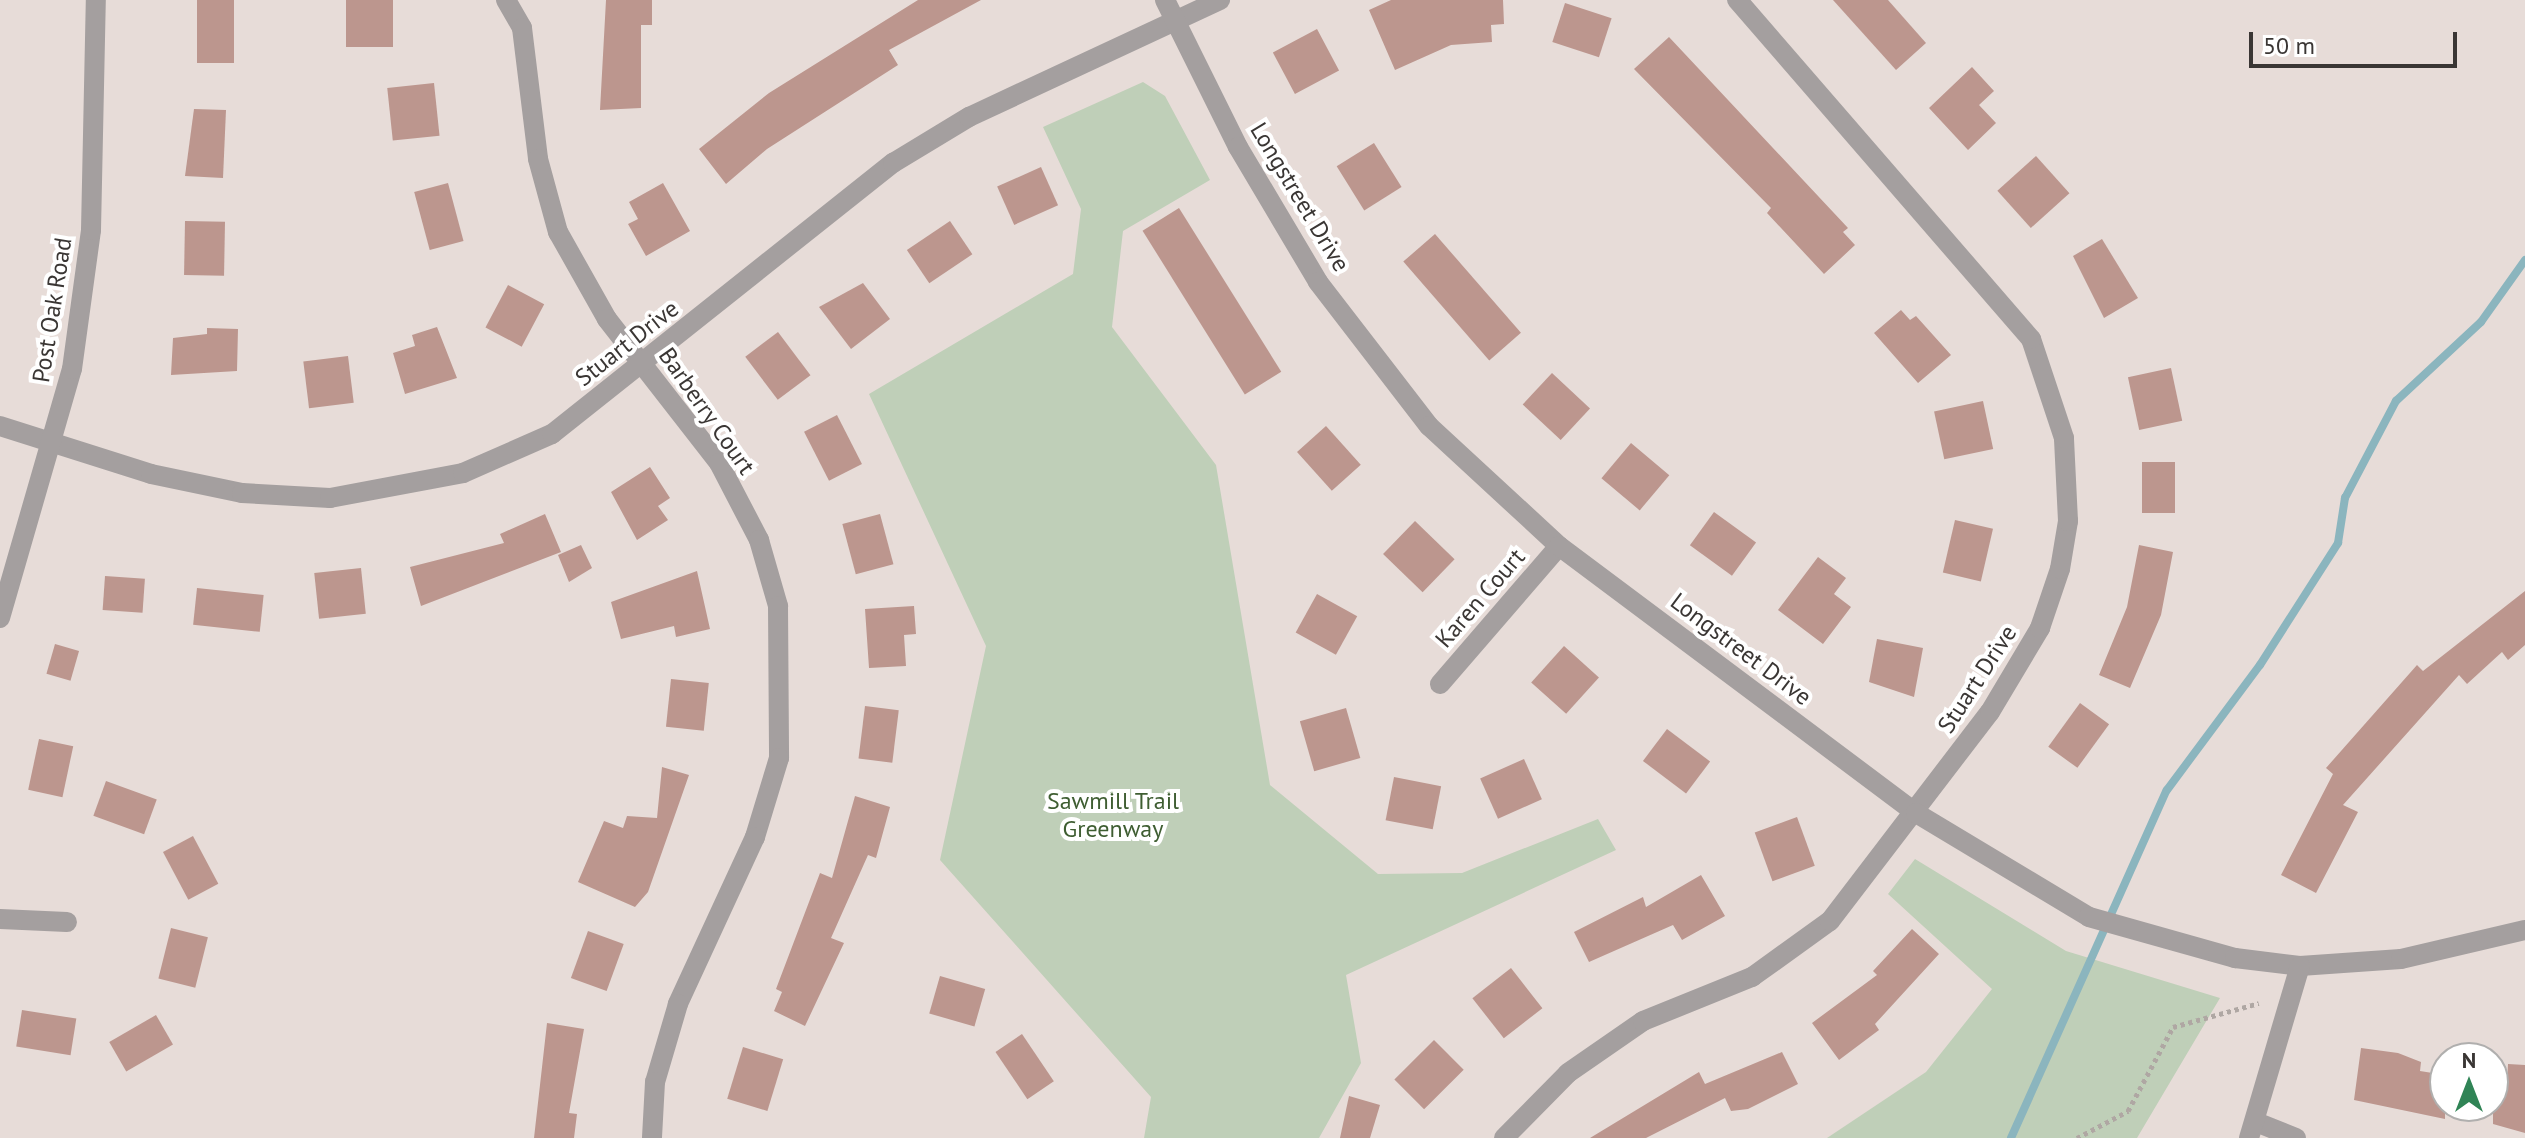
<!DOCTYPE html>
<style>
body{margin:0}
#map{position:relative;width:2525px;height:1138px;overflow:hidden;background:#e7dcd8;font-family:"PT Sans",sans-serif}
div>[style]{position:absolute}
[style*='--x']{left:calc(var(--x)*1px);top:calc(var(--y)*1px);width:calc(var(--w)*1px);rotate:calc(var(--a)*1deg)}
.green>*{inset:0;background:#bfcfb8}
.stream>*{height:8px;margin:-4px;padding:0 4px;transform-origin:4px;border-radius:4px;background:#8bb5be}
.building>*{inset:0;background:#bc968e;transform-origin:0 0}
.path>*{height:5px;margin-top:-2.5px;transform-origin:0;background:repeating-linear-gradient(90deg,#afa7a3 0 4px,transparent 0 8px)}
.minor>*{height:20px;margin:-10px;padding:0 10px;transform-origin:10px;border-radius:10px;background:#a49f9f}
.tertiary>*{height:20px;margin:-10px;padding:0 10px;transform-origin:10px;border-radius:10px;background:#a49f9f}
span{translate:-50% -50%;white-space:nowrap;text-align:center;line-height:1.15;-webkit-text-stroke:8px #fff;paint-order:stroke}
.street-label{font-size:24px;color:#3a3634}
.park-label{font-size:24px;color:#3f5e32}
.north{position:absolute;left:2429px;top:1042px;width:80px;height:80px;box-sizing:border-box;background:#fff;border:2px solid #b0afae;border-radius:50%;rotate:0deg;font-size:22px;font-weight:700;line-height:32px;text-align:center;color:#3a3634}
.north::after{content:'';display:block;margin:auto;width:28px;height:36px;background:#308456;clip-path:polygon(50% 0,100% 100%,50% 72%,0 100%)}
.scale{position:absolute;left:2249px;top:32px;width:208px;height:36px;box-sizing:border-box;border:4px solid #3a3634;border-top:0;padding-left:10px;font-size:24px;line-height:28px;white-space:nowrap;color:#3a3634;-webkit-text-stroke:6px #fff;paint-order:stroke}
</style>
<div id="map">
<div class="green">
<div style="clip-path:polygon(1143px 82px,1165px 96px,1210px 180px,1123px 231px,1112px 327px,1216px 465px,1270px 785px,1378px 874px,1462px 873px,1598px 819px,1616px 850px,1346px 975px,1361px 1063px,1319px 1138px,1144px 1138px,1151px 1097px,940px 860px,986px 646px,869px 394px,1073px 274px,1081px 209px,1043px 127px)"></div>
<div style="clip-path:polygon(1915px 859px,2066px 951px,2220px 998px,2137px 1138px,1827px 1138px,1926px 1072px,1992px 989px,1888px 894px)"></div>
</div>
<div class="stream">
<div style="--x:2011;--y:1138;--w:381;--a:-65.9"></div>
<div style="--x:2167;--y:790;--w:156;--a:-53.4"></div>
<div style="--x:2260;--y:665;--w:145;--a:-57.4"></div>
<div style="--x:2338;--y:543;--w:46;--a:-81.2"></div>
<div style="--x:2345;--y:498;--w:110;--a:-62.3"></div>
<div style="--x:2396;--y:401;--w:116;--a:-42.9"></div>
<div style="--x:2481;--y:322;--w:76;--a:-54.6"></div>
</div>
<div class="building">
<div style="left:197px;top:0;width:37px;height:63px"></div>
<div style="left:346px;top:0;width:47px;height:47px"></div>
<div style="clip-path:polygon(606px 0,652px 0,652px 25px,641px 25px,641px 108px,600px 110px)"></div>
<div style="clip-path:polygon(918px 0,981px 0,889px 50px,898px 65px,767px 149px,726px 184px,699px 149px,769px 93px)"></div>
<div style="clip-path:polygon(1391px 0,1503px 0,1504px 24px,1491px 25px,1492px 42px,1451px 45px,1395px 70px,1369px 10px)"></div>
<div style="clip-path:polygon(1833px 0,1888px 0,1926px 43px,1896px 70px)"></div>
<div style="left:1565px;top:3px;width:49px;height:41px;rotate:18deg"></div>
<div style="left:1317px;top:29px;width:47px;height:50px;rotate:62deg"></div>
<div style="clip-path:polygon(1669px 37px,1848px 228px,1843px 232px,1855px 245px,1824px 274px,1767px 213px,1771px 208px,1634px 69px)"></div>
<div style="clip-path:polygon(1972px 67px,1994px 91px,1979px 105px,1996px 123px,1968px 150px,1929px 108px)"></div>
<div style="left:434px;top:83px;width:53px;height:47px;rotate:84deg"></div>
<div style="clip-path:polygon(194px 109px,226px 110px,223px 178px,185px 176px)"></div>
<div style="left:1374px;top:143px;width:52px;height:44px;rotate:58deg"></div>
<div style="left:2036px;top:156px;width:50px;height:52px;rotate:48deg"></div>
<div style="left:1041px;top:167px;width:42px;height:48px;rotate:66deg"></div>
<div style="left:448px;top:183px;width:60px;height:35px;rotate:75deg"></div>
<div style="clip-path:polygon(663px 183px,690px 231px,646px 256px,628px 224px,638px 219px,629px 202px)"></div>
<div style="left:1179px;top:208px;width:193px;height:43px;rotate:58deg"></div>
<div style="left:185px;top:221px;width:40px;height:54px;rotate:1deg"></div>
<div style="left:950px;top:221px;width:40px;height:52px;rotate:56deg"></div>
<div style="left:1435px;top:234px;width:131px;height:42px;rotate:49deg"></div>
<div style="clip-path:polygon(2102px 239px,2138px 298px,2104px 318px,2073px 256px)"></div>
<div style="clip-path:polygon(863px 283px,890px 319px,851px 349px,819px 307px)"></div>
<div style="left:508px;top:285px;width:41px;height:48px;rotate:28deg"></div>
<div style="clip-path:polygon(1901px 310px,1910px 320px,1916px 316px,1951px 355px,1918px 383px,1874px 333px)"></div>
<div style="clip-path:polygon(437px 327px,457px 378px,405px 394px,393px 353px,415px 346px,412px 335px)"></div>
<div style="clip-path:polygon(207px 328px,238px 329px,237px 371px,171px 375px,173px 338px,207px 334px)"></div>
<div style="left:778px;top:332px;width:54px;height:41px;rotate:53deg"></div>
<div style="left:348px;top:356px;width:47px;height:45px;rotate:83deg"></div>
<div style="left:2171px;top:368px;width:54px;height:44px;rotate:78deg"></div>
<div style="left:1552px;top:373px;width:52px;height:43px;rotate:43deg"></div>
<div style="left:1983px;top:401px;width:49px;height:50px;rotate:78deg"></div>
<div style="left:837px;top:415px;width:55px;height:37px;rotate:63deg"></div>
<div style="left:1326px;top:426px;width:52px;height:39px;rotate:48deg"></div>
<div style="left:1631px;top:443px;width:50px;height:46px;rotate:40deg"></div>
<div style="left:2142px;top:462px;width:33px;height:51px"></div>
<div style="clip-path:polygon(650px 467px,670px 498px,658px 506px,668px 520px,637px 540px,611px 492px)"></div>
<div style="left:1714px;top:512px;width:52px;height:41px;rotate:36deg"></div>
<div style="clip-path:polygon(545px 514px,561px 552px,421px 606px,410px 567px,504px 543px,500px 534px)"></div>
<div style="left:880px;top:514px;width:52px;height:39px;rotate:75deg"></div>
<div style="left:1955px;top:520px;width:39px;height:54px;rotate:13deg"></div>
<div style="left:1415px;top:521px;width:55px;height:46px;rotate:44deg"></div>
<div style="clip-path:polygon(581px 545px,592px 568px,569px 582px,558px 555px)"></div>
<div style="clip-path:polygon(2139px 545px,2173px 552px,2161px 615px,2130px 688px,2099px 675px,2127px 607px)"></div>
<div style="clip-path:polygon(1818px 557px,1846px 578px,1834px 594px,1851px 607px,1823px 644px,1778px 610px)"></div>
<div style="left:361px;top:568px;width:46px;height:47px;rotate:84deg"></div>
<div style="clip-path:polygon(697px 571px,710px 629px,676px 637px,674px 626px,621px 639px,611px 602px)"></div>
<div style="left:105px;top:576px;width:40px;height:34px;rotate:4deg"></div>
<div style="left:197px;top:588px;width:67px;height:37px;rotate:6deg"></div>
<div style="clip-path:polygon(2525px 591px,2525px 645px,2508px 660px,2502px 652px,2467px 684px,2459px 675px,2343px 805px,2358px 812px,2316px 893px,2281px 875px,2333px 774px,2326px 768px,2417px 665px,2423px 671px)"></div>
<div style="left:1317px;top:594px;width:46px;height:44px;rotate:29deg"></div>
<div style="clip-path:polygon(914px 606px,916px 634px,904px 635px,906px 666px,869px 668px,865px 609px)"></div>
<div style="clip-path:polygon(1877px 639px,1923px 648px,1914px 697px,1869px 682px)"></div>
<div style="left:55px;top:644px;width:25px;height:31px;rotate:16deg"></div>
<div style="left:1564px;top:646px;width:47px;height:49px;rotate:42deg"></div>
<div style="left:671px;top:679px;width:38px;height:48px;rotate:6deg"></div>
<div style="left:2080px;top:703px;width:36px;height:54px;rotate:36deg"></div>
<div style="left:865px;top:706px;width:34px;height:53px;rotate:7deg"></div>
<div style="left:1346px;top:708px;width:52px;height:48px;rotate:74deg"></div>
<div style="left:1667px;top:729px;width:54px;height:40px;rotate:37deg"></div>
<div style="left:39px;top:739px;width:35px;height:52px;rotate:12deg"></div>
<div style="left:1524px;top:759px;width:44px;height:48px;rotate:66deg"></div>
<div style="clip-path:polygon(662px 767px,689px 775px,648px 892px,635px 907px,578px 882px,604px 821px,623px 828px,627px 816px,657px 818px)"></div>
<div style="left:1394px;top:777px;width:48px;height:44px;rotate:11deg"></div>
<div style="left:106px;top:781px;width:54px;height:37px;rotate:20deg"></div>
<div style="clip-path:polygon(855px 796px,890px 807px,876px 858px,868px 855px,831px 938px,844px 943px,805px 1026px,774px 1011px,782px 992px,776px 989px,820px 873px,832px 878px)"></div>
<div style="left:1797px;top:817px;width:52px;height:45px;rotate:70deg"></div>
<div style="left:193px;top:836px;width:54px;height:34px;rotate:62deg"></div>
<div style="clip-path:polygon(1701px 875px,1725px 916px,1682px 940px,1673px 925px,1589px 962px,1574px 932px,1643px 897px,1646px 907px)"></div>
<div style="left:171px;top:928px;width:38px;height:52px;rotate:14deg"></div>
<div style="clip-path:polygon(1912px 929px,1939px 954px,1875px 1024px,1879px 1030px,1839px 1060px,1812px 1023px,1877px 975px,1873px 971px)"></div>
<div style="left:588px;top:931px;width:38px;height:50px;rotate:20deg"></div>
<div style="left:1511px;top:968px;width:51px;height:49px;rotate:52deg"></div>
<div style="left:940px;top:976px;width:47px;height:39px;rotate:16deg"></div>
<div style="left:22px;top:1010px;width:55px;height:37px;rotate:9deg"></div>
<div style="left:156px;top:1015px;width:34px;height:54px;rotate:60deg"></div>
<div style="clip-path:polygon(547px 1023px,584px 1029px,569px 1113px,577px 1114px,574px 1138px,534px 1138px)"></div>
<div style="left:1022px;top:1034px;width:57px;height:32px;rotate:56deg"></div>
<div style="left:1434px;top:1040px;width:42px;height:56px;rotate:45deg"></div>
<div style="left:743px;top:1047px;width:42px;height:54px;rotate:17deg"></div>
<div style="clip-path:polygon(2361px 1048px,2398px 1053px,2421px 1062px,2420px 1071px,2445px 1075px,2445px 1119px,2354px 1100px)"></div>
<div style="clip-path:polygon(1782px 1052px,1798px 1084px,1748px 1109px,1731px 1111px,1725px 1098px,1646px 1138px,1590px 1138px,1699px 1072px,1705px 1084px)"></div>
<div style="clip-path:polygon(2508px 1064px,2525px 1065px,2525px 1133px,2493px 1124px,2493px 1081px,2507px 1083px)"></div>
<div style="clip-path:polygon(1349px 1096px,1380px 1105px,1370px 1138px,1340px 1138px)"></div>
</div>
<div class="path">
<div style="--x:2077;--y:1138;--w:58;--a:-27.9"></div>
<div style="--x:2128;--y:1111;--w:95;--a:-61.8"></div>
<div style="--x:2173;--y:1027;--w:89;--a:-15.6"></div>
</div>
<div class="minor">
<div style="--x:506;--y:0;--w:32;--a:60"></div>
<div style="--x:522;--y:28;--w:132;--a:83"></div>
<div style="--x:538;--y:159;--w:76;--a:74.7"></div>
<div style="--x:558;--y:232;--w:100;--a:60.6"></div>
<div style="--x:607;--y:319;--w:182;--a:52.1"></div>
<div style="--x:719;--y:463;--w:87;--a:62.5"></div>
<div style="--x:759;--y:540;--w:69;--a:73.9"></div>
<div style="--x:778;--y:606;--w:152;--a:89.6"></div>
<div style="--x:779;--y:758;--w:83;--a:106.9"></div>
<div style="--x:755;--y:837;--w:184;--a:114.8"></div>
<div style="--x:678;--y:1004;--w:81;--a:106.4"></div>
<div style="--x:655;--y:1082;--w:56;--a:93.1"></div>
<div style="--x:0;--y:426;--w:158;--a:17.6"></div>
<div style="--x:151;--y:474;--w:93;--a:11.8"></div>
<div style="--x:242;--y:493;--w:88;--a:3.3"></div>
<div style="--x:330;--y:498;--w:135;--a:-10.6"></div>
<div style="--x:463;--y:473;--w:97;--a:-23.7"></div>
<div style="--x:552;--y:434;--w:436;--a:-38.5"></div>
<div style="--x:893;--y:163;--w:89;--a:-31.2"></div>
<div style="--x:969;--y:117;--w:277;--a:-25"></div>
<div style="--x:0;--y:618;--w:259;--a:-73.9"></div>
<div style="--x:72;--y:369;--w:140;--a:-82.2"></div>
<div style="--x:91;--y:230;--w:230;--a:-88.8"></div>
<div style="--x:1440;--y:684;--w:182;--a:-49.2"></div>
<div style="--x:0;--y:919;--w:67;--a:2.6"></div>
<div style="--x:2256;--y:1122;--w:43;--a:21.8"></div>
<div style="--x:1504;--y:1138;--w:91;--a:-45.4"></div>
<div style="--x:1568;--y:1073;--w:91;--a:-34.7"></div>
<div style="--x:1643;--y:1021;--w:118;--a:-22"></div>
<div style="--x:1752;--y:977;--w:96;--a:-35.7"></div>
<div style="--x:1830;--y:921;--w:263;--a:-52.6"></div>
<div style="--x:1990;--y:712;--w:98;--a:-59.2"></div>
<div style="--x:2040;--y:628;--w:62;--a:-71.3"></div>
<div style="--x:2060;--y:569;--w:49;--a:-80.5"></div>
<div style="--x:2068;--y:521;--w:83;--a:-92.8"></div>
<div style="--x:2064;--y:438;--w:104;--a:-108.4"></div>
<div style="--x:2031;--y:339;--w:449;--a:-130.9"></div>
</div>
<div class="tertiary">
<div style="--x:1165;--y:0;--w:164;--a:63.6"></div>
<div style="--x:1238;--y:147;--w:157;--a:59.3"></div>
<div style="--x:1318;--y:282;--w:182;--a:52.4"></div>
<div style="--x:1429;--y:426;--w:177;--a:42.7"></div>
<div style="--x:1559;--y:546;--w:446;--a:36.8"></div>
<div style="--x:1916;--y:813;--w:202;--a:31"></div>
<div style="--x:2089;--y:917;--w:152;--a:15.7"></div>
<div style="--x:2235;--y:958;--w:65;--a:7"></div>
<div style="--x:2300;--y:966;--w:101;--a:-4"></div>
<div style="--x:2401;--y:959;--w:127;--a:-13.2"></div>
<div style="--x:2249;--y:1138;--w:179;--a:-73.5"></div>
</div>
<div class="street-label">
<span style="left:1300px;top:197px;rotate:59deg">Longstreet Drive</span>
<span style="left:52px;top:310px;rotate:-81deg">Post Oak Road</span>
<span style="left:627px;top:343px;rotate:-38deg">Stuart Drive</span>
<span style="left:707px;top:411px;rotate:55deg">Barberry Court</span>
<span style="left:1480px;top:598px;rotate:-49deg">Karen Court</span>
<span style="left:1741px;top:649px;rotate:37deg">Longstreet Drive</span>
<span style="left:1977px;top:679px;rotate:-57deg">Stuart Drive</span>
</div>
<div class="park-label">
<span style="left:1113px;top:815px">Sawmill Trail<br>Greenway</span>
</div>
<div class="north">N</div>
<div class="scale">50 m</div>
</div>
